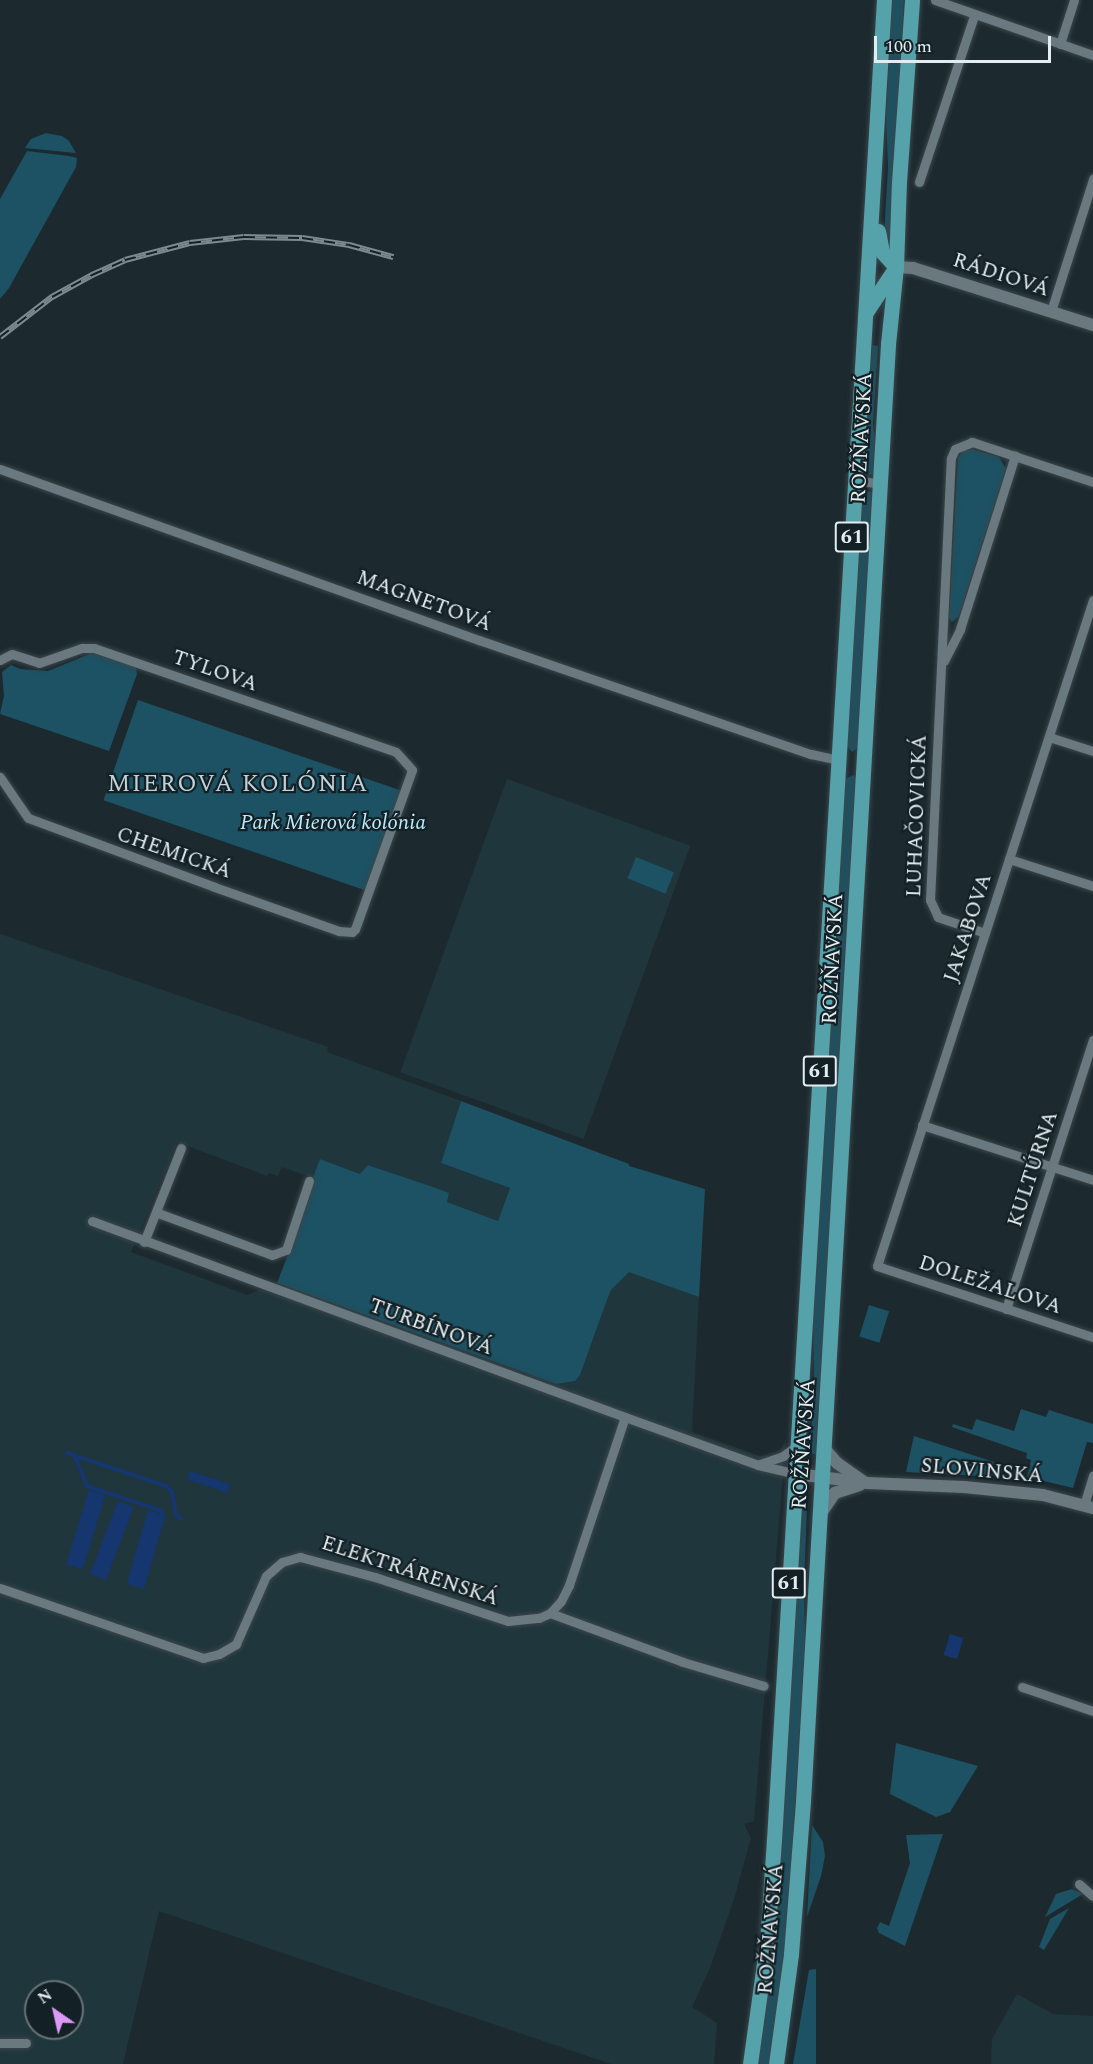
<!DOCTYPE html>
<meta charset="utf-8">
<style>
body{margin:0}
#map{position:relative;width:1093px;height:2064px;overflow:hidden;background:#1c2a2f;font-family:Spectral,serif}
div>[style]{position:absolute}
[style*='--x']{left:calc(var(--x)*1px);top:calc(var(--y)*1px);width:calc(var(--w)*1px);rotate:calc(var(--a)*1deg)}
.built>*{inset:0;background:#20363d;transform-origin:0 0}
.green>*{inset:0;background:#1c5263;transform-origin:0 0}
.water>*{inset:0;background:#15366e;transform-origin:0 0}
.stream>*{height:4px;margin:-2px;padding:0 2px;transform-origin:2px;border-radius:2px;background:#15366e}
.roads{filter:drop-shadow(0 0 2px #3b464b) drop-shadow(0 0 2px #3b464b)}
.minor>*{height:9px;margin:-4.5px;padding:0 4.5px;transform-origin:4.5px;border-radius:4.5px;background:#69797f}
.tertiary>*{height:12px;margin:-6px;padding:0 6px;transform-origin:6px;border-radius:6px;background:#69797f}
.primary>*{height:15px;margin:-7.5px;padding:0 7.5px;transform-origin:7.5px;border-radius:7.5px;background:#56a2ab}
.rail>*{height:6px;margin-top:-3px;transform-origin:0;background:repeating-linear-gradient(90deg,#132025 0 11px,#7e8a8e 0 22px);box-sizing:border-box;border-block:2px solid #7e8a8e}
span{translate:-50% -50%;white-space:nowrap;text-align:center;line-height:1.15;-webkit-text-stroke:4.5px #132025;paint-order:stroke}
.shield-label span{padding:2px 4px;background:#132025;border:2px solid;border-radius:4px;-webkit-text-stroke-width:0}
.shield-label{font-size:20px;color:#e3ecef;font-weight:700}
.street-label{font-size:21px;color:#e3ecef}
.park-label{font-size:21px;color:#bcebfd;font-style:italic}
.quarter-label{font-size:24px;color:#c0d1d8;letter-spacing:1.5px}
.north{position:absolute;left:24px;top:1980px;width:60px;height:60px;box-sizing:border-box;background:#132025;border:2px solid #667276;border-radius:50%;rotate:326deg;font-size:16px;font-weight:700;line-height:24px;text-align:center;color:#e3ecef}
.north::after{content:'';display:block;margin:auto;width:21px;height:27px;background:#db99f5;clip-path:polygon(50% 0,100% 100%,50% 72%,0 100%)}
.scale{position:absolute;left:874px;top:36px;width:177px;height:27px;box-sizing:border-box;border:3px solid #e3ecef;border-top:0;padding-left:8px;font-size:18px;line-height:21px;white-space:nowrap;color:#e3ecef;-webkit-text-stroke:4px #132025;paint-order:stroke}
</style>
<div id="map">
<div class="built">
<div style="left:507px;top:779px;width:195px;height:312px;rotate:20deg"></div>
<div style="clip-path:polygon(evenodd,0 934px,328px 1047px,327px 1052px,461px 1101px,441px 1163px,510px 1188px,498px 1221px,446px 1202px,449px 1193px,369px 1165px,360px 1174px,320px 1159px,313px 1178px,282px 1167px,278px 1176px,269px 1173px,267px 1176px,177px 1142px,131px 1252px,247px 1295px,277px 1283px,556px 1384px,580px 1375px,607px 1300px,611px 1290px,629px 1271px,699px 1297px,692px 1432px,760px 1456px,771px 1455px,780px 1451px,786px 1439px,754px 1821px,744px 1824px,751px 1838px,734px 1899px,710px 1968px,692px 2007px,717px 2023px,714px 2064px,611px 2064px,159px 1911px,123px 2064px,0 2064px,0 934px,36px 1992px,72px 1992px,72px 2028px,36px 2028px,36px 1992px)"></div>
<div style="clip-path:polygon(1017px 1994px,1053px 2014px,1093px 2016px,1093px 2064px,991px 2064px,992px 2039px)"></div>
</div>
<div class="green">
<div style="clip-path:polygon(892px 0,904px 0,889px 249px,884px 237px,888px 168px,886px 115px)"></div>
<div style="clip-path:polygon(46px 133px,62px 136px,69px 141px,76px 153px,25px 148px,31px 139px)"></div>
<div style="clip-path:polygon(27px 151px,69px 156px,77px 158px,76px 167px,9px 288px,0 299px,0 199px)"></div>
<div style="clip-path:polygon(872px 345px,878px 346px,873px 424px,876px 450px,874px 474px,869px 475px,864px 469px)"></div>
<div style="clip-path:polygon(971px 449px,999px 457px,1006px 469px,959px 616px,952px 622px,949px 617px,958px 458px,963px 451px)"></div>
<div style="clip-path:polygon(868px 491px,872px 493px,860px 746px,852px 752px,847px 746px,862px 497px)"></div>
<div style="clip-path:polygon(92px 653px,136px 667px,137px 674px,109px 751px,0 714px,4px 696px,2px 672px,11px 665px,20px 669px,48px 671px)"></div>
<div style="left:138px;top:700px;width:282px;height:106px;rotate:19deg"></div>
<div style="clip-path:polygon(853px 775px,857px 778px,817px 1455px,810px 1453px,814px 1384px,813px 1306px,844px 780px)"></div>
<div style="left:636px;top:857px;width:41px;height:23px;rotate:22deg"></div>
<div style="clip-path:polygon(461px 1101px,629px 1164px,629px 1166px,705px 1189px,699px 1297px,629px 1272px,611px 1290px,607px 1300px,580px 1375px,575px 1381px,556px 1384px,277px 1283px,307px 1205px,303px 1204px,320px 1159px,360px 1174px,368px 1165px,433px 1187px,449px 1193px,447px 1202px,498px 1221px,510px 1188px,441px 1163px)"></div>
<div style="left:869px;top:1305px;width:21px;height:33px;rotate:17deg"></div>
<div style="clip-path:polygon(1021px 1409px,1046px 1417px,1049px 1410px,1093px 1424px,1093px 1443px,1087px 1442px,1073px 1488px,1027px 1477px,1031px 1460px,1026px 1458px,1027px 1453px,952px 1427px,953px 1424px,972px 1430px,976px 1419px,1014px 1431px)"></div>
<div style="clip-path:polygon(914px 1436px,1019px 1470px,1017px 1478px,906px 1472px)"></div>
<div style="clip-path:polygon(800px 1505px,807px 1506px,804px 1586px,805px 1643px,790px 1888px,782px 1978px,769px 2064px,757px 2064px,769px 1985px,780px 1862px)"></div>
<div style="clip-path:polygon(896px 1743px,978px 1766px,950px 1812px,936px 1817px,890px 1794px)"></div>
<div style="clip-path:polygon(812px 1825px,823px 1842px,825px 1856px,821px 1876px,807px 1917px)"></div>
<div style="clip-path:polygon(943px 1834px,905px 1946px,879px 1933px,877px 1928px,880px 1922px,889px 1926px,910px 1863px,906px 1835px)"></div>
<div style="clip-path:polygon(1072px 1889px,1083px 1894px,1045px 1917px,1056px 1894px)"></div>
<div style="clip-path:polygon(1069px 1908px,1044px 1950px,1039px 1947px,1050px 1919px)"></div>
<div style="clip-path:polygon(816px 1969px,816px 2064px,793px 2064px,809px 1970px)"></div>
</div>
<div class="water">
<div style="left:190px;top:1471px;width:42px;height:9px;rotate:18deg"></div>
<div style="left:89px;top:1490px;width:17px;height:78px;rotate:17deg"></div>
<div style="left:118px;top:1501px;width:17px;height:78px;rotate:21deg"></div>
<div style="left:148px;top:1510px;width:18px;height:77px;rotate:16deg"></div>
<div style="left:950px;top:1634px;width:14px;height:22px;rotate:17deg"></div>
</div>
<div class="stream">
<div style="--x:67;--y:1453;--w:104;--a:18.4"></div>
<div style="--x:166;--y:1486;--w:8;--a:45"></div>
<div style="--x:172;--y:1492;--w:23;--a:80"></div>
<div style="--x:176;--y:1515;--w:6;--a:39"></div>
<div style="--x:75;--y:1456;--w:32;--a:68"></div>
<div style="--x:87;--y:1486;--w:79;--a:18.4"></div>
<div style="--x:162;--y:1511;--w:3;--a:108"></div>
</div>
<div class="roads">
<div class="minor">
<div style="--x:935;--y:0;--w:167;--a:19.2"></div>
<div style="--x:1060;--y:44;--w:46;--a:-72.3"></div>
<div style="--x:919;--y:182;--w:175;--a:-71.7"></div>
<div style="--x:1051;--y:311;--w:139;--a:-72.3"></div>
<div style="--x:0;--y:469;--w:509;--a:19.65"></div>
<div style="--x:479;--y:640;--w:351;--a:19"></div>
<div style="--x:811;--y:754;--w:29;--a:12"></div>
<div style="--x:856;--y:480;--w:24;--a:9"></div>
<div style="--x:1093;--y:600;--w:700;--a:107.97"></div>
<div style="--x:877;--y:1266;--w:227;--a:18.2"></div>
<div style="--x:0;--y:660;--w:13;--a:-27"></div>
<div style="--x:12;--y:654;--w:28;--a:18"></div>
<div style="--x:39;--y:663;--w:46;--a:-19.2"></div>
<div style="--x:82;--y:648;--w:12;--a:0"></div>
<div style="--x:94;--y:648;--w:319;--a:19"></div>
<div style="--x:396;--y:752;--w:24;--a:48"></div>
<div style="--x:412;--y:770;--w:169;--a:109.7"></div>
<div style="--x:355;--y:929;--w:4;--a:135"></div>
<div style="--x:352;--y:932;--w:13;--a:-176"></div>
<div style="--x:339;--y:931;--w:132;--a:-160.5"></div>
<div style="--x:215;--y:887;--w:199;--a:-159.7"></div>
<div style="--x:28;--y:818;--w:50;--a:-124.3"></div>
<div style="--x:944;--y:661;--w:36;--a:-63"></div>
<div style="--x:960;--y:629;--w:182;--a:-72.4"></div>
<div style="--x:1049;--y:737;--w:46;--a:17.7"></div>
<div style="--x:1009;--y:859;--w:88;--a:17.8"></div>
<div style="--x:985;--y:933;--w:50;--a:-161.2"></div>
<div style="--x:938;--y:917;--w:19;--a:-115"></div>
<div style="--x:930;--y:900;--w:442;--a:-87.3"></div>
<div style="--x:951;--y:458;--w:10;--a:-66"></div>
<div style="--x:955;--y:449;--w:18;--a:-22"></div>
<div style="--x:972;--y:442;--w:127;--a:18.3"></div>
<div style="--x:922;--y:1125;--w:180;--a:17.8"></div>
<div style="--x:158;--y:1213;--w:121;--a:20.2"></div>
<div style="--x:272;--y:1255;--w:15;--a:-20"></div>
<div style="--x:286;--y:1250;--w:73;--a:-71.6"></div>
<div style="--x:92;--y:1221;--w:568;--a:20.19"></div>
<div style="--x:625;--y:1417;--w:141;--a:19.8"></div>
<div style="--x:758;--y:1465;--w:40;--a:13"></div>
<div style="--x:144;--y:1242;--w:101;--a:-68.5"></div>
<div style="--x:1006;--y:1309;--w:283;--a:-72.1"></div>
<div style="--x:760;--y:1464;--w:24;--a:-19"></div>
<div style="--x:783;--y:1456;--w:19;--a:-36"></div>
<div style="--x:1084;--y:1505;--w:31;--a:-73"></div>
<div style="--x:0;--y:1588;--w:215;--a:19"></div>
<div style="--x:203;--y:1658;--w:16;--a:-14"></div>
<div style="--x:219;--y:1654;--w:20;--a:-30"></div>
<div style="--x:236;--y:1644;--w:74;--a:-66.2"></div>
<div style="--x:266;--y:1576;--w:21;--a:-41"></div>
<div style="--x:282;--y:1562;--w:19;--a:-16"></div>
<div style="--x:300;--y:1557;--w:78;--a:14.9"></div>
<div style="--x:375;--y:1577;--w:140;--a:18.3"></div>
<div style="--x:508;--y:1621;--w:31;--a:-6"></div>
<div style="--x:539;--y:1618;--w:12;--a:-24"></div>
<div style="--x:550;--y:1613;--w:16;--a:-47"></div>
<div style="--x:561;--y:1601;--w:18;--a:-63"></div>
<div style="--x:569;--y:1585;--w:177;--a:-71.6"></div>
<div style="--x:550;--y:1613;--w:142;--a:20.2"></div>
<div style="--x:683;--y:1662;--w:84;--a:16.5"></div>
<div style="--x:1022;--y:1687;--w:75;--a:18.7"></div>
<div style="--x:1079;--y:1884;--w:18;--a:41"></div>
<div style="--x:0;--y:2043;--w:26;--a:0"></div>
</div>
<div class="tertiary">
<div style="--x:896;--y:267;--w:17;--a:3"></div>
<div style="--x:913;--y:268;--w:189;--a:17.6"></div>
<div style="--x:824;--y:1448;--w:20;--a:49"></div>
<div style="--x:837;--y:1463;--w:32;--a:35"></div>
<div style="--x:797;--y:1474;--w:71;--a:7.3"></div>
<div style="--x:867;--y:1483;--w:97;--a:2.4"></div>
<div style="--x:964;--y:1487;--w:79;--a:5.8"></div>
<div style="--x:1043;--y:1495;--w:52;--a:14.6"></div>
<div style="--x:820;--y:1515;--w:27;--a:-56"></div>
<div style="--x:835;--y:1493;--w:26;--a:-18"></div>
</div>
<div class="primary">
<div style="--x:878;--y:231;--w:21;--a:79"></div>
<div style="--x:882;--y:252;--w:21;--a:47"></div>
<div style="--x:866;--y:312;--w:50;--a:-56.3"></div>
<div style="--x:750;--y:2064;--w:123;--a:-82.1"></div>
<div style="--x:767;--y:1942;--w:102;--a:-86.1"></div>
<div style="--x:774;--y:1840;--w:1843;--a:-86.58"></div>
<div style="--x:776;--y:2064;--w:111;--a:-82.2"></div>
<div style="--x:791;--y:1954;--w:153;--a:-85.5"></div>
<div style="--x:803;--y:1801;--w:1459;--a:-86.66"></div>
<div style="--x:888;--y:344;--w:77;--a:-84.1"></div>
<div style="--x:896;--y:267;--w:85;--a:-88"></div>
<div style="--x:899;--y:182;--w:182;--a:-85.9"></div>
</div>
</div>
<div class="rail">
<div style="--x:0;--y:337;--w:66;--a:-37.6"></div>
<div style="--x:52;--y:297;--w:46;--a:-28.8"></div>
<div style="--x:92;--y:275;--w:36;--a:-24"></div>
<div style="--x:125;--y:260;--w:67;--a:-14.7"></div>
<div style="--x:190;--y:243;--w:54;--a:-6.3"></div>
<div style="--x:244;--y:237;--w:58;--a:1"></div>
<div style="--x:302;--y:238;--w:48;--a:8.5"></div>
<div style="--x:349;--y:245;--w:46;--a:15.3"></div>
</div>
<div class="shield-label">
<span style="left:852px;top:537px">61</span>
<span style="left:820px;top:1071px">61</span>
<span style="left:789px;top:1583px">61</span>
</div>
<div class="street-label">
<span style="left:1001px;top:275px;rotate:18deg">RÁDIOVÁ</span>
<span style="left:862px;top:438px;rotate:-87deg">ROŽŇAVSKÁ</span>
<span style="left:424px;top:601px;rotate:20deg">MAGNETOVÁ</span>
<span style="left:215px;top:671px;rotate:19deg">TYLOVA</span>
<span style="left:917px;top:816px;rotate:-88deg">LUHAČOVICKÁ</span>
<span style="left:174px;top:853px;rotate:19deg">CHEMICKÁ</span>
<span style="left:968px;top:928px;rotate:-72deg">JAKABOVA</span>
<span style="left:833px;top:959px;rotate:-87deg">ROŽŇAVSKÁ</span>
<span style="left:1033px;top:1169px;rotate:-72deg">KULTÚRNA</span>
<span style="left:990px;top:1285px;rotate:18deg">DOLEŽALOVA</span>
<span style="left:431px;top:1327px;rotate:20deg">TURBÍNOVÁ</span>
<span style="left:804px;top:1444px;rotate:-86deg">ROŽŇAVSKÁ</span>
<span style="left:982px;top:1471px;rotate:5deg">SLOVINSKÁ</span>
<span style="left:410px;top:1571px;rotate:18deg">ELEKTRÁRENSKÁ</span>
<span style="left:771px;top:1929px;rotate:-85deg">ROŽŇAVSKÁ</span>
</div>
<div class="park-label">
<span style="left:333px;top:823px">Park Mierová kolónia</span>
</div>
<div class="quarter-label">
<span style="left:238px;top:785px">MIEROVÁ KOLÓNIA</span>
</div>
<div class="north">N</div>
<div class="scale">100 m</div>
</div>
